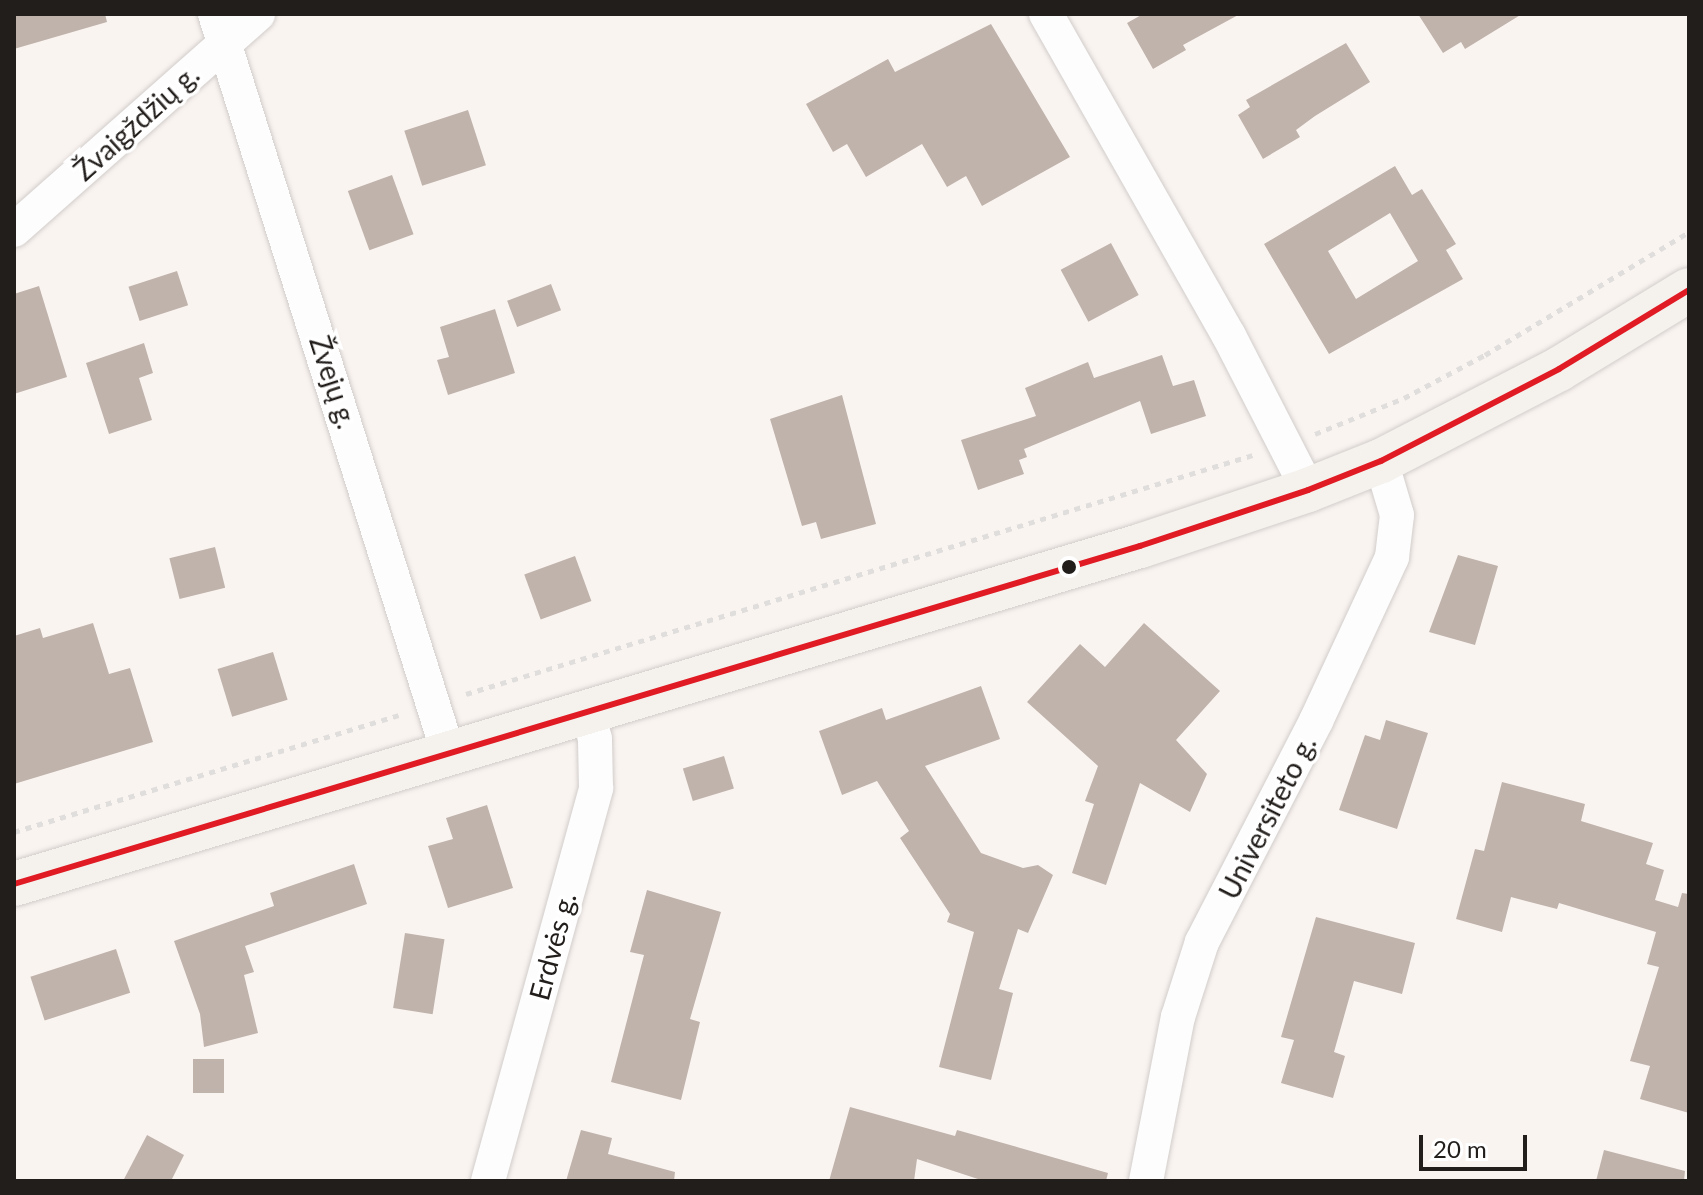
<!DOCTYPE html>
<meta charset="utf-8">
<style>
body{margin:0}
#map{position:relative;width:1703px;height:1195px;overflow:hidden;background:#faf4f1;font-family:Lato,sans-serif}
div>[style]{position:absolute}
[style*='--x']{left:calc(var(--x)*1px);top:calc(var(--y)*1px);width:calc(var(--w)*1px);rotate:calc(var(--a)*1deg)}
.building>*{inset:0;background:#c0b3ac;transform-origin:0 0}
.path>*{height:5px;margin-top:-2.5px;transform-origin:0;background:repeating-linear-gradient(90deg,#e0dedd 0 6px,transparent 0 12px)}
.roads{filter:drop-shadow(0 0 2px #d1cdca) drop-shadow(0 0 2px #d1cdca)}
.street>*{height:34px;margin:-17px;padding:0 17px;transform-origin:17px;border-radius:17px;background:#fefdfd}
.secondary>*{height:44px;margin:-22px;padding:0 22px;transform-origin:22px;border-radius:22px;background:#f5f2ee}
.bus-1>*{height:6px;margin:-3px;padding:0 3px;transform-origin:3px;border-radius:3px;background:#e01b24}
.dots>*{width:22px;height:22px;translate:-50% -50%;box-sizing:border-box;border:4px solid #fff;border-radius:50%}
span{translate:-50% -50%;white-space:nowrap;text-align:center;line-height:1.15;-webkit-text-stroke:7px #fff;paint-order:stroke}
.street-label{font-size:28px;color:#221e1c}
.frame{position:absolute;inset:0;border:16px solid #221e1c;pointer-events:none}
.scale{position:absolute;left:1419px;top:1135px;width:108px;height:36px;box-sizing:border-box;border:4px solid #221e1c;border-top:0;padding-left:10px;font-size:24px;line-height:28px;white-space:nowrap;color:#221e1c;-webkit-text-stroke:6px #fff;paint-order:stroke}
</style>
<div id="map">
<div class="building">
<div style="clip-path:polygon(14px 14px,105px 14px,107px 22px,14px 49px)"></div>
<div style="clip-path:polygon(1143px 14px,1240px 14px,1183px 45px,1186px 50px,1153px 69px,1127px 23px)"></div>
<div style="clip-path:polygon(1418px 14px,1522px 14px,1465px 49px,1461px 42px,1443px 53px)"></div>
<div style="clip-path:polygon(991px 24px,1070px 157px,982px 206px,966px 176px,947px 187px,922px 144px,866px 177px,847px 144px,833px 152px,806px 104px,888px 59px,895px 72px)"></div>
<div style="clip-path:polygon(1346px 43px,1370px 82px,1315px 116px,1296px 130px,1300px 137px,1263px 159px,1238px 115px,1250px 107px,1246px 100px)"></div>
<div style="left:468px;top:110px;width:58px;height:67px;rotate:72deg"></div>
<div style="clip-path:polygon(evenodd,1395px 166px,1412px 195px,1422px 189px,1456px 244px,1446px 250px,1463px 279px,1329px 354px,1264px 244px,1395px 166px,1390px 213px,1418px 261px,1356px 299px,1328px 251px,1390px 213px)"></div>
<div style="left:392px;top:175px;width:63px;height:47px;rotate:70deg"></div>
<div style="left:1111px;top:243px;width:59px;height:57px;rotate:62deg"></div>
<div style="left:177px;top:271px;width:36px;height:51px;rotate:72deg"></div>
<div style="left:551px;top:284px;width:28px;height:47px;rotate:69deg"></div>
<div style="clip-path:polygon(39px 286px,67px 377px,14px 394px,14px 294px)"></div>
<div style="clip-path:polygon(495px 309px,515px 373px,448px 395px,437px 360px,449px 357px,440px 327px)"></div>
<div style="clip-path:polygon(144px 343px,153px 373px,139px 378px,152px 420px,109px 434px,86px 363px)"></div>
<div style="clip-path:polygon(1162px 355px,1173px 386px,1194px 380px,1206px 416px,1151px 434px,1140px 401px,1024px 449px,1027px 457px,1019px 460px,1024px 474px,978px 490px,961px 440px,1036px 416px,1025px 388px,1088px 362px,1094px 378px)"></div>
<div style="clip-path:polygon(842px 395px,876px 524px,821px 539px,816px 522px,802px 526px,770px 419px)"></div>
<div style="left:215px;top:547px;width:42px;height:47px;rotate:76deg"></div>
<div style="clip-path:polygon(1458px 555px,1498px 566px,1475px 645px,1429px 632px)"></div>
<div style="left:575px;top:556px;width:48px;height:54px;rotate:70deg"></div>
<div style="clip-path:polygon(93px 623px,109px 674px,130px 668px,153px 742px,14px 784px,14px 636px,40px 628px,43px 638px)"></div>
<div style="clip-path:polygon(1144px 623px,1220px 691px,1176px 740px,1207px 774px,1190px 812px,1140px 783px,1106px 885px,1072px 873px,1094px 804px,1085px 801px,1098px 766px,1027px 702px,1080px 644px,1105px 667px)"></div>
<div style="left:273px;top:652px;width:50px;height:58px;rotate:73deg"></div>
<div style="clip-path:polygon(981px 686px,1000px 739px,925px 766px,981px 853px,1023px 868px,1038px 865px,1053px 875px,1028px 933px,1018px 929px,999px 989px,1013px 993px,991px 1080px,939px 1067px,974px 932px,947px 922px,950px 914px,900px 838px,909px 831px,877px 781px,842px 795px,819px 731px,882px 708px,886px 720px)"></div>
<div style="clip-path:polygon(1386px 720px,1428px 733px,1397px 829px,1339px 810px,1365px 735px,1380px 740px)"></div>
<div style="left:724px;top:756px;width:34px;height:43px;rotate:73deg"></div>
<div style="clip-path:polygon(1502px 782px,1585px 804px,1581px 821px,1653px 843px,1646px 864px,1664px 870px,1655px 900px,1678px 907px,1682px 893px,1689px 894px,1689px 1113px,1640px 1099px,1650px 1066px,1630px 1061px,1659px 967px,1647px 964px,1656px 932px,1559px 903px,1557px 909px,1511px 897px,1502px 932px,1456px 919px,1475px 849px,1484px 851px)"></div>
<div style="clip-path:polygon(487px 805px,513px 888px,448px 908px,428px 846px,453px 839px,446px 818px)"></div>
<div style="clip-path:polygon(354px 864px,367px 904px,245px 946px,254px 972px,244px 975px,258px 1033px,204px 1047px,200px 1014px,174px 941px,274px 906px,270px 893px)"></div>
<div style="clip-path:polygon(647px 890px,721px 912px,690px 1019px,700px 1022px,681px 1100px,611px 1082px,644px 955px,630px 952px)"></div>
<div style="clip-path:polygon(1316px 917px,1415px 943px,1402px 994px,1354px 981px,1334px 1052px,1345px 1056px,1333px 1098px,1281px 1083px,1294px 1040px,1281px 1037px)"></div>
<div style="left:405px;top:933px;width:40px;height:76px;rotate:9deg"></div>
<div style="left:116px;top:949px;width:46px;height:90px;rotate:72deg"></div>
<div style="left:193px;top:1059px;width:31px;height:34px"></div>
<div style="clip-path:polygon(850px 1107px,955px 1136px,957px 1130px,1108px 1173px,1106px 1181px,984px 1181px,917px 1159px,914px 1181px,829px 1181px)"></div>
<div style="clip-path:polygon(581px 1130px,612px 1138px,608px 1154px,675px 1172px,674px 1181px,566px 1181px)"></div>
<div style="clip-path:polygon(147px 1135px,184px 1155px,171px 1181px,123px 1181px)"></div>
<div style="clip-path:polygon(1604px 1150px,1685px 1171px,1684px 1181px,1596px 1181px)"></div>
</div>
<div class="path">
<div style="--x:1315;--y:434;--w:96;--a:-22"></div>
<div style="--x:1404;--y:398;--w:92;--a:-28"></div>
<div style="--x:1485;--y:355;--w:238;--a:-31.1"></div>
<div style="--x:466;--y:694;--w:822;--a:-16.89"></div>
<div style="--x:14;--y:832;--w:402;--a:-16.9"></div>
</div>
<div class="roads">
<div class="street">
<div style="--x:215;--y:14;--w:774;--a:72.48"></div>
<div style="--x:1046;--y:14;--w:370;--a:60.4"></div>
<div style="--x:1229;--y:336;--w:173;--a:62.8"></div>
<div style="--x:14;--y:230;--w:326;--a:-41.5"></div>
<div style="--x:488;--y:1181;--w:408;--a:-74.6"></div>
<div style="--x:596;--y:788;--w:49;--a:-91.2"></div>
<div style="--x:595;--y:739;--w:30;--a:-105"></div>
<div style="--x:1146;--y:1181;--w:167;--a:-79"></div>
<div style="--x:1178;--y:1017;--w:79;--a:-72.3"></div>
<div style="--x:1202;--y:942;--w:249;--a:-62.7"></div>
<div style="--x:1316;--y:721;--w:181;--a:-65.1"></div>
<div style="--x:1392;--y:557;--w:42;--a:-83.2"></div>
<div style="--x:1397;--y:515;--w:56;--a:-106.5"></div>
</div>
<div class="secondary">
<div style="--x:14;--y:884;--w:1176;--a:-16.71"></div>
<div style="--x:1140;--y:546;--w:177;--a:-18.4"></div>
<div style="--x:1308;--y:490;--w:79;--a:-21.7"></div>
<div style="--x:1381;--y:461;--w:200;--a:-27.3"></div>
<div style="--x:1559;--y:369;--w:152;--a:-31.3"></div>
</div>
</div>
<div class="bus-1">
<div style="--x:14;--y:884;--w:1176;--a:-16.71"></div>
<div style="--x:1140;--y:546;--w:177;--a:-18.4"></div>
<div style="--x:1308;--y:490;--w:79;--a:-21.7"></div>
<div style="--x:1381;--y:461;--w:200;--a:-27.3"></div>
<div style="--x:1559;--y:369;--w:152;--a:-31.3"></div>
</div>
<div class="dots">
<div style="left:1069px;top:567px;background:#221e1c"></div>
</div>
<div class="street-label">
<span style="left:136px;top:122px;rotate:-42deg">Žvaigždžių g.</span>
<span style="left:334px;top:382px;rotate:72deg">Žvejų g.</span>
<span style="left:1267px;top:817px;rotate:-63deg">Universiteto g.</span>
<span style="left:552px;top:946px;rotate:-75deg">Erdvės g.</span>
</div>
<div class="frame"></div>
<div class="scale">20 m</div>
</div>
